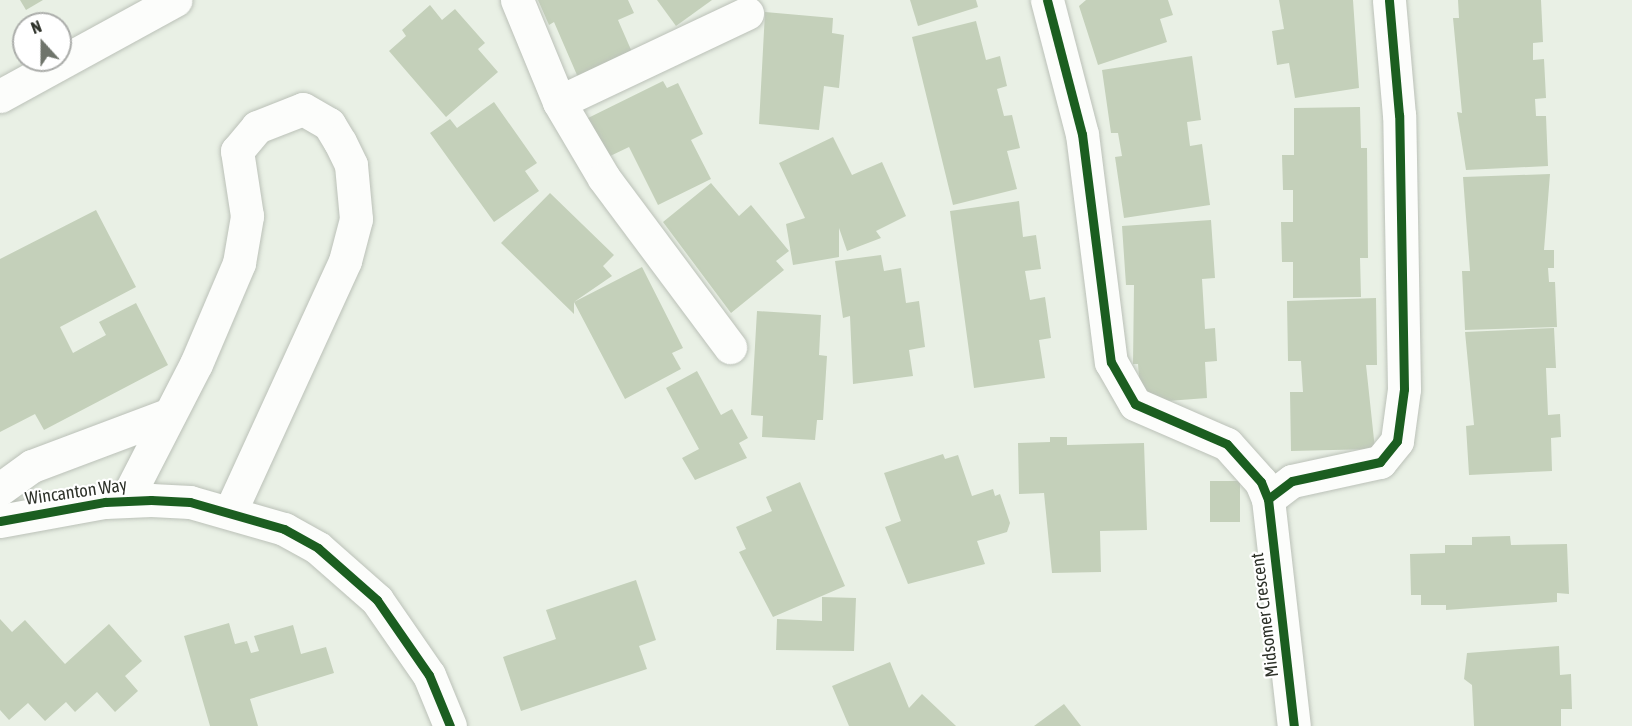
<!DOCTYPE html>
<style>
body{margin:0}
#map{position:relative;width:1632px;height:726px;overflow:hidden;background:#e9f0e5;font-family:"Asap Condensed",sans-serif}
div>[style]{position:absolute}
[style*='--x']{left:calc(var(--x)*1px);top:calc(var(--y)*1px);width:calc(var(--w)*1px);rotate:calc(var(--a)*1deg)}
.building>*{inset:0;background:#c4d0ba;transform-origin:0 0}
.roads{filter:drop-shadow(0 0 2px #bbc1b8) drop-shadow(0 0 2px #bbc1b8)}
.minor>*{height:33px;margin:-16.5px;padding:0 16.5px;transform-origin:16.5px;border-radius:16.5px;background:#fcfdfb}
.cycleway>*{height:9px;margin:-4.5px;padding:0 4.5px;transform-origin:4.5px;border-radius:4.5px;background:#1b5e20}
span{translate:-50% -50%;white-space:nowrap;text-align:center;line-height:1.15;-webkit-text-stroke:4.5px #fff;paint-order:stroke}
.street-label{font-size:18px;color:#2e322a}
.north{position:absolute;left:12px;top:12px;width:60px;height:60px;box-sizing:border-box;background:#fff;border:2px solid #abadaa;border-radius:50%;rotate:339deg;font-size:16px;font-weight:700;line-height:24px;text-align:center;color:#2e322a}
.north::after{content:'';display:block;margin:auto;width:21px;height:27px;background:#6f746b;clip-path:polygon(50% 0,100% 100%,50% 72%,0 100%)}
</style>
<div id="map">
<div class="building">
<div style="clip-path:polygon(20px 0,43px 0,26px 10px)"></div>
<div style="clip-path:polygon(538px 0,628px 0,634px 13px,618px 20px,635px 59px,580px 82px,554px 22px,549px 25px)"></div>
<div style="clip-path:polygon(657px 0,712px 0,676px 26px)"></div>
<div style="clip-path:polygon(910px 0,976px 0,978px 7px,918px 26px)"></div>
<div style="clip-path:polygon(1086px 0,1168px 0,1173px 15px,1160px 19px,1167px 42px,1098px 65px,1079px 6px)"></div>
<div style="clip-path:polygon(1279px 0,1353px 0,1359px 88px,1295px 98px,1289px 63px,1277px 65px,1272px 31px,1284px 29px)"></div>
<div style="clip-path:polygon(1458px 0,1541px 0,1543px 42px,1533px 43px,1533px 60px,1544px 59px,1546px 98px,1535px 99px,1536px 116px,1546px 116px,1548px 166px,1466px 170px,1457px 112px,1462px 113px,1453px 18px,1459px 18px)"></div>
<div style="clip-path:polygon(430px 5px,442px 20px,455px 9px,485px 43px,478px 49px,498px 72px,446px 117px,389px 51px,406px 36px,402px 30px)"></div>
<div style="clip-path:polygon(765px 12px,833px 18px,832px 33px,844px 35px,839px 88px,824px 86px,819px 130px,759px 124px)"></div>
<div style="clip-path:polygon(976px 21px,986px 60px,1000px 56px,1007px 86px,997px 89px,1004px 116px,1012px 115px,1020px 148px,1007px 151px,1017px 189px,953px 205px,912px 37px)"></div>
<div style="clip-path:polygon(1192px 56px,1201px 120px,1187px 122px,1190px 146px,1202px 144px,1210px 205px,1124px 218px,1115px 157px,1122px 156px,1118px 133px,1111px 133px,1102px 70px)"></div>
<div style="clip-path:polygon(663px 81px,667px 88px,678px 83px,703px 134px,691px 140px,711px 179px,658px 205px,629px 147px,606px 158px,586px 119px)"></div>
<div style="clip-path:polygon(494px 102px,537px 163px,525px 171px,539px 191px,494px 222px,430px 133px,450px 119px,457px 128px)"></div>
<div style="clip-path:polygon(1360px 107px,1361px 148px,1367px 148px,1368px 258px,1360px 258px,1361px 297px,1293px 298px,1293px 262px,1282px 262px,1281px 222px,1293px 222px,1293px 190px,1283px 190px,1282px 155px,1294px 155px,1294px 108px)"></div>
<div style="clip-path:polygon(833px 137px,852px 175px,882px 162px,906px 216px,876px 231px,881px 238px,847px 251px,839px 228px,839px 257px,793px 265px,786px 224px,805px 218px,779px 163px)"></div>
<div style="clip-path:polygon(1550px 174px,1544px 250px,1554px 250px,1554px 268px,1548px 268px,1549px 282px,1555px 282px,1557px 327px,1465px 330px,1462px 271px,1470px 271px,1463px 177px)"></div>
<div style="clip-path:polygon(711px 183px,739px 216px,751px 205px,789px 251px,776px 261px,784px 270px,731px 313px,663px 222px)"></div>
<div style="clip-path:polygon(550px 193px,614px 255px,603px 266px,612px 276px,574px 302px,642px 267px,683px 348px,672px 353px,681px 369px,625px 399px,574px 302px,574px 314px,501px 243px)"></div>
<div style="clip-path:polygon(1019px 201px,1023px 237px,1036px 235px,1041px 269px,1025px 271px,1030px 300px,1045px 297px,1051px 338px,1039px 340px,1045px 378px,974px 388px,950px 211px)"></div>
<div style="clip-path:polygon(96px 210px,136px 287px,60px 327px,73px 353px,106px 335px,99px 322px,136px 303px,168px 365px,44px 430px,35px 414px,0 432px,0 259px)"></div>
<div style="clip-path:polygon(1211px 220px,1215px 278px,1202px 279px,1205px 329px,1215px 328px,1217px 361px,1205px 362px,1207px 398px,1141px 403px,1138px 364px,1133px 364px,1134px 285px,1126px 285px,1122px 226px)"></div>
<div style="clip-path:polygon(881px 255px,884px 271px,901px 268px,906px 303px,919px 301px,925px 347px,909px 350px,913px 376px,853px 384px,850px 316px,843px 318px,835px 261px)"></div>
<div style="clip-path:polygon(1376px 298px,1377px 365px,1366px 365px,1375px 449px,1291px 451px,1290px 392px,1303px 392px,1301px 361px,1288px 361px,1287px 301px)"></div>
<div style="clip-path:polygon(757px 311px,821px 315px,819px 355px,827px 356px,823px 420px,817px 420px,815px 440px,762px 437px,763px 416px,751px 415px)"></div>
<div style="clip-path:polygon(1554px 328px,1556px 368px,1546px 368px,1548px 415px,1560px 414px,1561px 437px,1551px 438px,1552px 471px,1469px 475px,1466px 426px,1474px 425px,1465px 332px)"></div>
<div style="clip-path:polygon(697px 371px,721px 415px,732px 409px,748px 438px,739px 443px,747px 458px,695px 480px,682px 458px,699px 449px,666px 388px)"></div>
<div style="clip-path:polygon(1050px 437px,1067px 437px,1067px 445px,1144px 443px,1147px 530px,1100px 531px,1101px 572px,1052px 573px,1044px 493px,1019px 494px,1018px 443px,1050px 442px)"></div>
<div style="clip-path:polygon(943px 454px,945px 459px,958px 455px,972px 496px,993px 489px,995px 496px,1000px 494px,1010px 523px,1007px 532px,977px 541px,985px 564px,908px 584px,885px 527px,901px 521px,884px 473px)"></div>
<div style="left:1210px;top:481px;width:30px;height:41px"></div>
<div style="clip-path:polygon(800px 482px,845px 586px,773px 617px,739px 552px,746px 549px,736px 527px,772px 511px,766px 497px)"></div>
<div style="clip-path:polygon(1510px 536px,1511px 545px,1567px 544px,1569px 594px,1557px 593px,1557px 602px,1446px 610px,1446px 605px,1421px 605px,1421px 595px,1411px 595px,1410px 554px,1445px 553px,1445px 545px,1472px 545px,1472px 537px)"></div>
<div style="clip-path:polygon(636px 580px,656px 640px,639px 646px,647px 669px,521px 711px,503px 657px,556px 639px,546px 610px)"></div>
<div style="clip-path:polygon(822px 597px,856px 598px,854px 651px,776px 650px,777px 619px,822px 621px)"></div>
<div style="clip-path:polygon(0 619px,12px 632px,25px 620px,65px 664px,109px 624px,142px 661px,125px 676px,138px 691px,115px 712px,97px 692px,75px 712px,66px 702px,45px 721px,28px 703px,9px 720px,0 710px)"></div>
<div style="clip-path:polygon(229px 623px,235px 644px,247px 641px,251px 653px,259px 651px,254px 636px,293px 625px,301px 654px,326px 647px,334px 673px,250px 699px,258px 726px,210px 726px,184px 636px)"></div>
<div style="clip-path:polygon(1559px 646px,1560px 675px,1571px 674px,1572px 709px,1561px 709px,1561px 726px,1474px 726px,1472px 685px,1464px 679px,1467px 653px)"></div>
<div style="clip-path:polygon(890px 662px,909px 708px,922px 694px,956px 726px,849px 726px,832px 686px)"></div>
<div style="clip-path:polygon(1064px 704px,1081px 726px,1034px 726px)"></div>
</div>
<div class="roads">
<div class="minor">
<div style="--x:517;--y:0;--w:110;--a:67.6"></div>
<div style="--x:559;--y:102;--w:88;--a:59.4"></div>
<div style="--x:604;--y:178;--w:211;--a:53.3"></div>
<div style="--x:1047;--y:0;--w:138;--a:75.4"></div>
<div style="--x:1082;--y:134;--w:230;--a:82.8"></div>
<div style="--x:1111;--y:362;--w:48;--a:60.3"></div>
<div style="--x:1135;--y:404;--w:100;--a:23.5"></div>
<div style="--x:1227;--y:444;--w:51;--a:48.2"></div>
<div style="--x:1261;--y:482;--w:18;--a:68"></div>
<div style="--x:1268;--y:499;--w:228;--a:83.5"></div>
<div style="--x:0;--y:96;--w:200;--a:-28.7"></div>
<div style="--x:559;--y:102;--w:208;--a:-25.3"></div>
<div style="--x:0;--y:489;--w:39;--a:-36"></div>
<div style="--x:32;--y:466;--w:147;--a:-20.6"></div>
<div style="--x:1268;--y:499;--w:30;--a:-37"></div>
<div style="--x:1292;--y:481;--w:90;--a:-12.2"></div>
<div style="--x:1380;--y:462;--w:27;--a:-51"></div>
<div style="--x:1397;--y:441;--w:52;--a:-82.3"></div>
<div style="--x:1404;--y:389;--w:274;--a:-91"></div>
<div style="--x:1399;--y:115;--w:115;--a:-95"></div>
<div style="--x:126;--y:500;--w:153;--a:-62.8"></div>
<div style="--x:196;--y:364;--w:110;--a:-66.9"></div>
<div style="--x:239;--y:263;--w:48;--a:-80.3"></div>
<div style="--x:247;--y:216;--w:66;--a:-98.7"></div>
<div style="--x:237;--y:151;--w:31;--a:-50"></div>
<div style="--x:257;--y:127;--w:49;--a:-21.4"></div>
<div style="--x:303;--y:109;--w:30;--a:30"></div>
<div style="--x:329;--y:124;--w:21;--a:59"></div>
<div style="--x:340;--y:142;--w:25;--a:64"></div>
<div style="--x:351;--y:165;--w:54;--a:84.7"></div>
<div style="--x:356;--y:219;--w:43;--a:104.7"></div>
<div style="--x:345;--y:261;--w:276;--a:114.6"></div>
<div style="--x:0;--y:521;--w:107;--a:-10.3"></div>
<div style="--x:105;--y:502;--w:46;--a:-2.5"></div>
<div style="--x:151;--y:500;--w:39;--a:3"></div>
<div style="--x:190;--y:502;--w:98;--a:16"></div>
<div style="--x:284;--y:529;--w:39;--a:29"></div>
<div style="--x:318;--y:548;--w:79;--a:41.4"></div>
<div style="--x:377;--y:600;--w:91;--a:55.3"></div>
<div style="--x:429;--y:675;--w:55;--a:67.6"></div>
</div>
</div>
<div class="cycleway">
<div style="--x:1047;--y:0;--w:138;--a:75.4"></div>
<div style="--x:1082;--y:134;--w:230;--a:82.8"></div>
<div style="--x:1111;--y:362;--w:48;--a:60.3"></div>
<div style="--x:1135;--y:404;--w:100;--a:23.5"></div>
<div style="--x:1227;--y:444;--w:51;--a:48.2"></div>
<div style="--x:1261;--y:482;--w:18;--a:68"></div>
<div style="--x:1268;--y:499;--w:228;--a:83.5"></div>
<div style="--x:1268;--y:499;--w:30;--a:-37"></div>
<div style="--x:1292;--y:481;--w:90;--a:-12.2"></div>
<div style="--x:1380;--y:462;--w:27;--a:-51"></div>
<div style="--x:1397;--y:441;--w:52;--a:-82.3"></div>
<div style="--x:1404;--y:389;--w:274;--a:-91"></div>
<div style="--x:1399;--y:115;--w:115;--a:-95"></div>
<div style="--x:0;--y:521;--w:107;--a:-10.3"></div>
<div style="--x:105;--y:502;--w:46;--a:-2.5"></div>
<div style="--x:151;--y:500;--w:39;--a:3"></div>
<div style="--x:190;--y:502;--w:98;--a:16"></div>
<div style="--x:284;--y:529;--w:39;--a:29"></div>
<div style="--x:318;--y:548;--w:79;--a:41.4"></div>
<div style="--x:377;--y:600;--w:91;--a:55.3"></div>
<div style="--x:429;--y:675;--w:55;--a:67.6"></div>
</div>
<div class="street-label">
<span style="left:76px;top:492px;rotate:-8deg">Wincanton Way</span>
<span style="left:1265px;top:615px;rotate:-97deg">Midsomer Crescent</span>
</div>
<div class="north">N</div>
</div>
